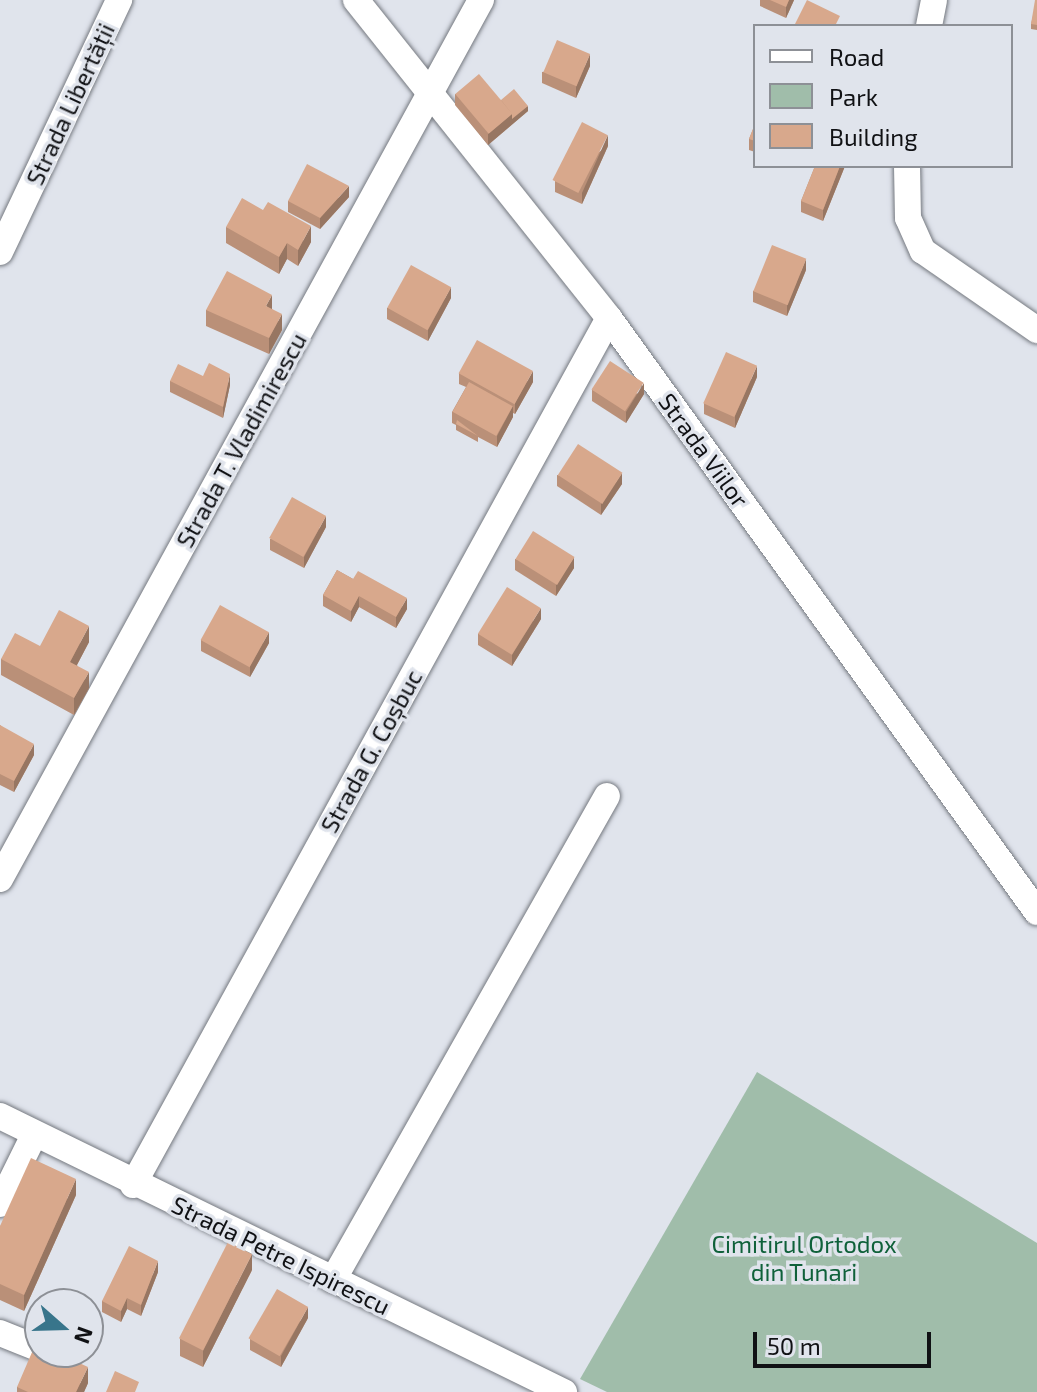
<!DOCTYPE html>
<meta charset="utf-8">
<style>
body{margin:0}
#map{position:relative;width:1037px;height:1392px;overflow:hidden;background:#e0e4ec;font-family:"Exo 2",sans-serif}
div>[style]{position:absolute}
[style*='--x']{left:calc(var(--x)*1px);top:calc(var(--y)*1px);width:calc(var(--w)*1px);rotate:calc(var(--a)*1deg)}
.green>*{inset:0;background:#a0bdaa}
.roads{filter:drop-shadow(0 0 2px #757980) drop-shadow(0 0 2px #757980)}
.street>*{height:26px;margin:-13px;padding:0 13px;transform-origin:13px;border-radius:13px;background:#fff}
.wall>*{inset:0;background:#ba9078}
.shaded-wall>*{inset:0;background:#977662}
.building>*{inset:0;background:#d8a88c;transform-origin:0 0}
span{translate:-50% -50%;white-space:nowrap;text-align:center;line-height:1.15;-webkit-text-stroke:7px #e0e4ec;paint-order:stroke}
.street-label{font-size:24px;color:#101114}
.park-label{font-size:24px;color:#0f613a}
.legend{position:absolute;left:753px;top:24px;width:260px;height:144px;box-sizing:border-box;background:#e0e4ec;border:2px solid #8d9096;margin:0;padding:10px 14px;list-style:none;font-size:24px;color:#101114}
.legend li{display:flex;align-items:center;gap:16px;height:40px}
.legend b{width:40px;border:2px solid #8d9096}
.north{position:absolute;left:24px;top:1288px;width:80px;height:80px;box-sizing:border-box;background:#e0e4ec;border:2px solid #8d9096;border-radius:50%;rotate:110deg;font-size:22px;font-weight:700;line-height:32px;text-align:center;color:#101114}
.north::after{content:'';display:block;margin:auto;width:28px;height:36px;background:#38758b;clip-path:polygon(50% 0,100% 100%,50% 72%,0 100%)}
.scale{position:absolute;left:753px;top:1332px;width:178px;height:36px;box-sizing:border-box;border:4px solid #101114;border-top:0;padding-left:10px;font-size:24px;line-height:28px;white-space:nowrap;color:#101114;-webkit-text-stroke:6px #e0e4ec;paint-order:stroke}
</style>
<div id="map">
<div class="green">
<div style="clip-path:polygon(757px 1072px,1037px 1243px,1037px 1392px,607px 1392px,580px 1379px)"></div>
</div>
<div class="roads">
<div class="street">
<div style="--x:356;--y:0;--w:406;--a:51.5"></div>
<div style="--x:609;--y:318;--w:732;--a:54.23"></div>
<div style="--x:929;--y:26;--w:26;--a:-79"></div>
<div style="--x:907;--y:166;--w:52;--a:88.9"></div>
<div style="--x:908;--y:218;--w:36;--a:66"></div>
<div style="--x:923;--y:251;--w:139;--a:34.7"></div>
<div style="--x:0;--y:252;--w:279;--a:-64.7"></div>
<div style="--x:0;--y:879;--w:1002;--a:-61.31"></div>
<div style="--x:0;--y:1116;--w:628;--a:26.08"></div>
<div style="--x:133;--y:1185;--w:989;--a:-61.23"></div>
<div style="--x:0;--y:1204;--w:77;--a:-63.8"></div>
<div style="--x:333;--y:1280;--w:556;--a:-60.49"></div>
<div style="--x:0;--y:1333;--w:43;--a:21.8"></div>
</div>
</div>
<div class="wall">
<div style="clip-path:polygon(760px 0,794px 0,786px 18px,760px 6px)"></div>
<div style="clip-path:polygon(1037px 0,1037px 30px,1031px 29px,1031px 24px)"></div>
<div style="clip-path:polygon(590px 66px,576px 98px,542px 83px,542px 72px)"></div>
<div style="clip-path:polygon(455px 94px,501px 100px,528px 111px,488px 145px,455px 105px)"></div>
<div style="clip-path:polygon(755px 124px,755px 152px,749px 150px,749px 139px)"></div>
<div style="clip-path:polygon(608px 146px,582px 204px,555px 192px,555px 181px)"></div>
<div style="clip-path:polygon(815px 166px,845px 166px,823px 221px,801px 212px,801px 201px)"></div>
<div style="clip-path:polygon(349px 197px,320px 229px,288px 212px,288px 201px)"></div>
<div style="clip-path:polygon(226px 227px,311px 242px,298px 266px,287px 259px,279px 274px,226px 243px)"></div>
<div style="clip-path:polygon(806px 270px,787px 316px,753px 302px,753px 291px)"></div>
<div style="clip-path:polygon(451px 298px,428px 341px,387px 319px,387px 308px)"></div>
<div style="clip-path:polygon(272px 309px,282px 330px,269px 354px,206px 326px,206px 310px)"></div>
<div style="clip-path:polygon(459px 373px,533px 382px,515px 414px,513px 413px,513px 417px,497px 447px,478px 437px,478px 442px,456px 430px,456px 425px,452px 423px,452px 412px,466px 387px,459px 384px)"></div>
<div style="clip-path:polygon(203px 376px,230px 385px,223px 418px,170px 392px,170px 381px)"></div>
<div style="clip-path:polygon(757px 377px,735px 428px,704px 414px,704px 403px)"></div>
<div style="clip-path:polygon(592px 390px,644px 394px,626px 423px,592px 401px)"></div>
<div style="clip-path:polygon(557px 475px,622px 484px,601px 515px,557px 486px)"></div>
<div style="clip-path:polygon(326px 527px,304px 568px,270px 550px,270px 539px)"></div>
<div style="clip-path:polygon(515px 559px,574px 568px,556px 596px,515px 570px)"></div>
<div style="clip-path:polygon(337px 570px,407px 609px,396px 628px,359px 607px,351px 622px,323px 606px,323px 595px)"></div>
<div style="clip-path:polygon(541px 619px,512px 666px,478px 645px,478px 634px)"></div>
<div style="clip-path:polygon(201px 640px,269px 643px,250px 677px,201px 651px)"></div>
<div style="clip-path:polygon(89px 642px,77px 665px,89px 688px,74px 715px,1px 675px,1px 659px,40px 646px)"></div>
<div style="clip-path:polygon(0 725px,34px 755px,14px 792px,0 785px)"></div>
<div style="clip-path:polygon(76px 1195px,24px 1311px,0 1300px,0 1226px)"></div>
<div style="clip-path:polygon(252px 1270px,203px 1367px,180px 1356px,180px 1339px)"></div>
<div style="clip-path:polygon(158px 1272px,141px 1316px,127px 1309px,121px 1322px,102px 1312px,102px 1301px)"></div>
<div style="clip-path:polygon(308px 1318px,281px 1367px,250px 1350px,250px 1339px)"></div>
<div style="clip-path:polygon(88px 1383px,84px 1392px,17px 1392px,17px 1387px)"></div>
</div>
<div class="shaded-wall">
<div style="clip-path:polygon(789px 0,794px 0,786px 18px,786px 7px)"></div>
<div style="clip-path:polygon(590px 54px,590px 66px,576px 98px,576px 87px)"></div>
<div style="clip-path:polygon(528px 106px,528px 111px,488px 145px,488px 134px,512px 114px)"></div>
<div style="clip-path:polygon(608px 135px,608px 146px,582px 204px,582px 193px)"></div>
<div style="clip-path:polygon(840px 166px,845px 166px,823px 221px,823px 210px)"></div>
<div style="clip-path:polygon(349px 186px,349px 197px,320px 229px,320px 218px)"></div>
<div style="clip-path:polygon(311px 226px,311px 242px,298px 266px,298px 250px)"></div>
<div style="clip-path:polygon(287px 243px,287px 259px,279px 274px,279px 257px)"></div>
<div style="clip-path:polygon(806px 259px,806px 270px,787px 316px,787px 305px)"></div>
<div style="clip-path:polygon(451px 287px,451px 298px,428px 341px,428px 330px)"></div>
<div style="clip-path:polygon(272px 295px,272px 311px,266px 306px)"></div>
<div style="clip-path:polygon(282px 314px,282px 330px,269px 354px,269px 338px)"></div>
<div style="clip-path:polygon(757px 366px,757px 377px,735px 428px,735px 416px)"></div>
<div style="clip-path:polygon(533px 371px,533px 382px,515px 414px,515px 403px)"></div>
<div style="clip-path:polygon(230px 374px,230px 385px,223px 418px,223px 407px)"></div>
<div style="clip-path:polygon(644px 383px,644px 394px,626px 423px,626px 412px)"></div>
<div style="clip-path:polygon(513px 406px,513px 417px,497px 447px,497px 436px)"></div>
<div style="clip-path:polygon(622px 473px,622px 484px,601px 515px,601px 504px)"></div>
<div style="clip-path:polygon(326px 516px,326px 527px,304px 568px,304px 557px)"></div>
<div style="clip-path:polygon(574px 557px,574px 568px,556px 596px,556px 585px)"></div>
<div style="clip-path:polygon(359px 596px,359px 607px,351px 622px,351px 611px)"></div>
<div style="clip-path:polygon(407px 598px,407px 609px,396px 628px,396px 617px)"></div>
<div style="clip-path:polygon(541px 608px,541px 619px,512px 666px,512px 655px)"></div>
<div style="clip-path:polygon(89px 626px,89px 642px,70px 678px,70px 662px)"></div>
<div style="clip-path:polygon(269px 632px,269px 643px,250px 677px,250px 666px)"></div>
<div style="clip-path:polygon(89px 672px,89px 688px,74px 715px,74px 698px)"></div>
<div style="clip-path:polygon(34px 744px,34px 755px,14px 792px,14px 781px)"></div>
<div style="clip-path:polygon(76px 1179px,76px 1195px,24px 1311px,24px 1295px)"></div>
<div style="clip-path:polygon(252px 1254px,252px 1270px,203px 1367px,203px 1351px)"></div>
<div style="clip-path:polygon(158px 1261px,158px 1272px,141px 1316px,141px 1305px)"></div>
<div style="clip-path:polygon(127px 1298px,127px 1309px,121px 1322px,121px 1311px)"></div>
<div style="clip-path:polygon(308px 1307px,308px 1318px,281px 1367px,281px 1356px)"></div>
<div style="clip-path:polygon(88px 1367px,88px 1383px,84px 1392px,76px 1392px)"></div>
</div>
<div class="building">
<div style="clip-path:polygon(770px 0,789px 0,786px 7px)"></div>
<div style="clip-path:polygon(807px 0,840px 16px,835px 26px,794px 26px)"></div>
<div style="clip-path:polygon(1035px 0,1037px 0,1037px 25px,1031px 24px)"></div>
<div style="left:557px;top:40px;width:36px;height:35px;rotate:23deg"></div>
<div style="left:479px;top:74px;width:52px;height:31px;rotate:50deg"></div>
<div style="clip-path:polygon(514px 89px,528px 106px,512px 119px,512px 114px,501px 100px)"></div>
<div style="left:582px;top:122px;width:29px;height:65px;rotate:27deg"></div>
<div style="clip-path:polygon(755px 124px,755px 141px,749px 139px)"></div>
<div style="clip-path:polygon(307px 164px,349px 186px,320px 218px,288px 201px)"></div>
<div style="clip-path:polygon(815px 166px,840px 166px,823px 210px,801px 201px)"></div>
<div style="clip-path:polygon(242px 198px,263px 210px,268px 202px,311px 226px,298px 250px,287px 243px,279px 257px,226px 227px)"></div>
<div style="left:772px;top:245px;width:37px;height:50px;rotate:22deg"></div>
<div style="left:411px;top:265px;width:46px;height:49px;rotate:29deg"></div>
<div style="clip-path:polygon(227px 271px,272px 295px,266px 306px,282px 314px,269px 338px,206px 310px)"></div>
<div style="left:477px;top:340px;width:64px;height:38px;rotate:29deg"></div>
<div style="left:726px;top:352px;width:34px;height:56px;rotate:24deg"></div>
<div style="left:610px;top:361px;width:40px;height:34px;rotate:33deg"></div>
<div style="clip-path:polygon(209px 363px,230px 374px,223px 407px,170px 381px,178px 364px,203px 376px)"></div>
<div style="left:469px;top:382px;width:50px;height:34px;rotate:29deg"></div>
<div style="clip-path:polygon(457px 420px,478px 436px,456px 424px)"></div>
<div style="left:578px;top:444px;width:53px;height:37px;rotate:33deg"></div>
<div style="left:292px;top:497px;width:39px;height:47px;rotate:29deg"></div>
<div style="left:533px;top:531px;width:49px;height:33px;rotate:32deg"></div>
<div style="clip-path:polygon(337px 570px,353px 579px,358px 571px,407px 598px,396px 617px,359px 596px,351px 611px,323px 595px)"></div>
<div style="left:507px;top:587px;width:40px;height:55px;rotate:32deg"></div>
<div style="left:220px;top:605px;width:56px;height:40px;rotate:29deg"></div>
<div style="clip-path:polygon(59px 610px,89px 626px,70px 662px,89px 672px,74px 698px,1px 659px,15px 633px,40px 646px)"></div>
<div style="clip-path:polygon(0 725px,34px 744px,14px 781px,0 774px)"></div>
<div style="clip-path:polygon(31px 1158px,76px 1179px,24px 1295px,0 1284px,0 1226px)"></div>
<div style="left:228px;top:1242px;width:27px;height:108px;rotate:27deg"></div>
<div style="clip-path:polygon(129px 1246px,158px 1261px,141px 1305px,127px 1298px,121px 1311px,102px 1301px)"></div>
<div style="left:277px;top:1289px;width:36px;height:57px;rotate:30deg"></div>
<div style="clip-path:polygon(36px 1343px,40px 1345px,40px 1352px,55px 1352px,88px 1367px,76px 1392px,28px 1392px,17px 1387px)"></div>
<div style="clip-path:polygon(115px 1371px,139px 1382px,135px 1392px,106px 1392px)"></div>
</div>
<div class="street-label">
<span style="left:70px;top:104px;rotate:-65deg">Strada Libertății</span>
<span style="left:241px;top:440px;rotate:-61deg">Strada T. Vladimirescu</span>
<span style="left:704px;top:450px;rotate:54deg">Strada Viilor</span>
<span style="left:371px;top:751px;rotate:-61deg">Strada G. Coșbuc</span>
<span style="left:281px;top:1255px;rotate:26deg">Strada Petre Ispirescu</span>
</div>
<div class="park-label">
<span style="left:804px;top:1258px">Cimitirul Ortodox<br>din Tunari</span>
</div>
<ul class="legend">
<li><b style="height:10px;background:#fff"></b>Road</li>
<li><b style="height:22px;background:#a0bdaa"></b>Park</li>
<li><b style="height:22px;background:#d8a88c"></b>Building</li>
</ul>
<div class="north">N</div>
<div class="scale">50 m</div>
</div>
